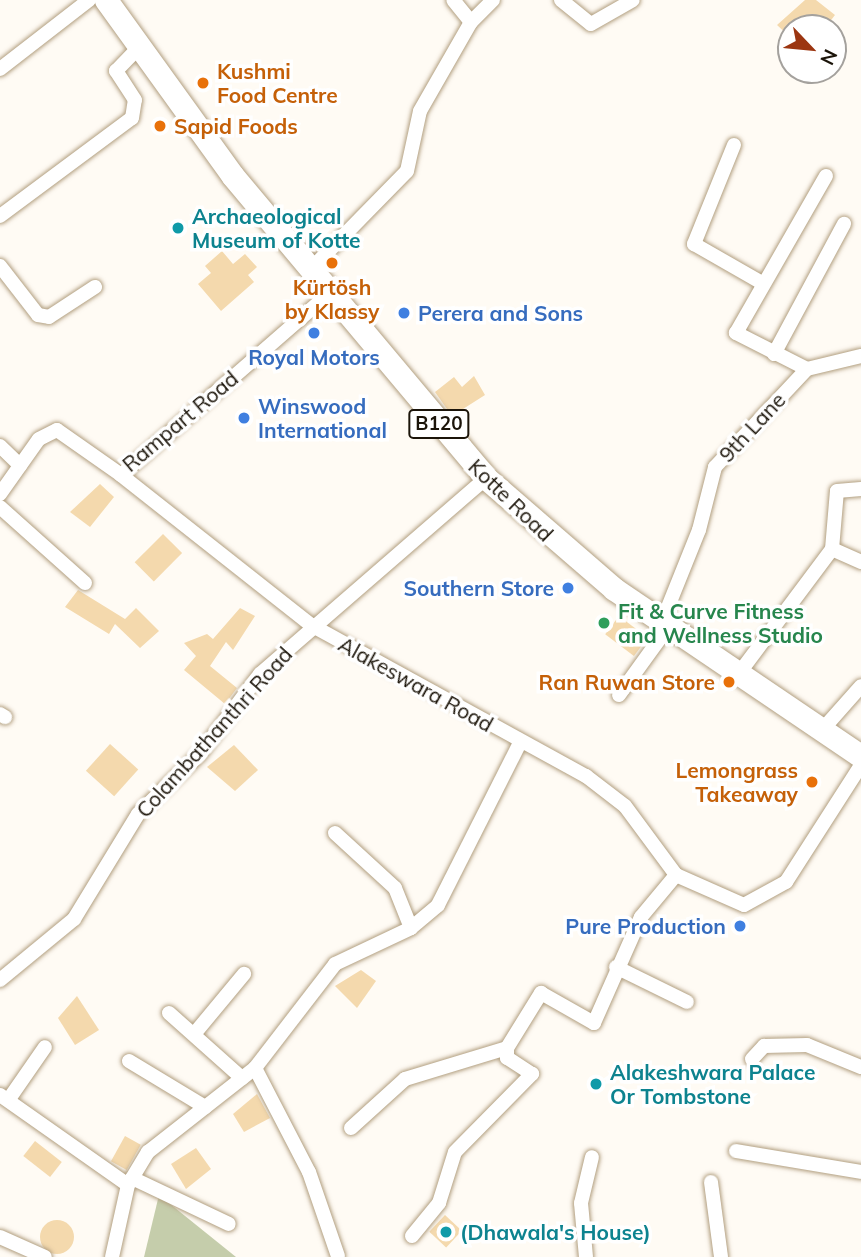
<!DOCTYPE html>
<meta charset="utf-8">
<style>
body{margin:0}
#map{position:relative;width:861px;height:1257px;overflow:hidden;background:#fffbf4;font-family:Mulish,sans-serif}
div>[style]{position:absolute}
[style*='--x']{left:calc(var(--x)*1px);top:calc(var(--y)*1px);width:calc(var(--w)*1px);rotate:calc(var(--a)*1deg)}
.green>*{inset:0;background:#c5cdab}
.building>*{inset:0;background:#f4d9ad;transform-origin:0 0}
.round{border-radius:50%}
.roads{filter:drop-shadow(0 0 2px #b29f80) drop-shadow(0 0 2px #b29f80)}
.minor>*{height:14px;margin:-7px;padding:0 7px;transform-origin:7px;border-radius:7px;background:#fff}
.primary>*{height:23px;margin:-11.5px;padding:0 11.5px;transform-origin:11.5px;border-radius:11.5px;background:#fff}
.dots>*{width:19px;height:19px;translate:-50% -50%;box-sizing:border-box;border:4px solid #fff;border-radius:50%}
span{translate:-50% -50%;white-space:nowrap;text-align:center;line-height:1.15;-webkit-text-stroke:7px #fff;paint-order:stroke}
.shield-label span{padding:2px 5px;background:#fff;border:2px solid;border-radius:5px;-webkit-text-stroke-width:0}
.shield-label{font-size:19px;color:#1b1409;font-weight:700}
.food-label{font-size:21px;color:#c56008;font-weight:700}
.left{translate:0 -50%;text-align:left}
.right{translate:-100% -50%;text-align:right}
.culture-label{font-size:21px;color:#0d838f;font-weight:700}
.shop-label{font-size:21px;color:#366cbe;font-weight:700}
.street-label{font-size:21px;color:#1b1409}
.leisure-label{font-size:21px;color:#27864d;font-weight:700}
.north{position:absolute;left:777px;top:14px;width:70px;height:70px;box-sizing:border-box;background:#fff;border:2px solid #a4a19d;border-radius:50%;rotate:116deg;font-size:19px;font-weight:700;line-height:28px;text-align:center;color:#1b1409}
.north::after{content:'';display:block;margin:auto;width:24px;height:32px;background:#9c3611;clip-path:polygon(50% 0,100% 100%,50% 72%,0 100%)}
</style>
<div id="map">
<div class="green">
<div style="clip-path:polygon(159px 1195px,236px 1257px,144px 1257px)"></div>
</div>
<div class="building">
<div style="clip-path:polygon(805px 0,816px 0,835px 15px,825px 28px,791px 28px,791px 38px,777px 25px)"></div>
<div style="clip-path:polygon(222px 251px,233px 264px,245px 254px,257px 267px,248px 275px,254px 282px,221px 311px,198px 284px,211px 273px,205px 266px)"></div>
<div style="clip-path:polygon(474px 376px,485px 395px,452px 416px,435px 392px,454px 377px,462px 387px)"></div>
<div style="clip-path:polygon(100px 484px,114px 497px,90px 527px,70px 512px)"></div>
<div style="left:163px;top:534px;width:27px;height:40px;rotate:45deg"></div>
<div style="clip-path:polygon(78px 590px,125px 619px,136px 608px,159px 631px,140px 648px,115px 624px,109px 634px,65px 607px)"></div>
<div style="clip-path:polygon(240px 608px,255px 616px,233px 650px,226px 642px,210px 666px,237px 688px,225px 704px,184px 670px,196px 656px,184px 643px,207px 634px,213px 639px)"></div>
<div style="left:619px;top:616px;width:36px;height:23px;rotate:37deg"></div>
<div style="left:110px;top:744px;width:38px;height:36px;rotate:42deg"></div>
<div style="clip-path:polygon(234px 745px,258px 770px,235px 791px,207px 767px)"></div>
<div style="clip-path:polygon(361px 970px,376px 981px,357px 1008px,335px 986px)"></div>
<div style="clip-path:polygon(77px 996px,99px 1030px,75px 1045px,58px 1018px)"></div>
<div style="clip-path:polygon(257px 1094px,270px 1118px,244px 1132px,233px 1114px)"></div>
<div style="left:125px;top:1136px;width:18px;height:29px;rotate:29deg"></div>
<div style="left:35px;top:1141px;width:34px;height:19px;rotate:38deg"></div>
<div style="clip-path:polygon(196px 1148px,211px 1169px,186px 1189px,171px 1164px)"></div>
<div style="left:445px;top:1215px;width:23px;height:23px;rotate:43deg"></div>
<div class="round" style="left:40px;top:1220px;width:34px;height:34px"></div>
</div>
<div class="roads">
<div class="minor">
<div style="--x:561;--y:0;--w:38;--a:39"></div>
<div style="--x:591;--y:24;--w:48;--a:-29.7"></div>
<div style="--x:471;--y:22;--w:31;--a:-45"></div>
<div style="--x:0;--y:69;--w:113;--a:-37.8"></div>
<div style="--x:734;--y:145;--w:107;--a:112"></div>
<div style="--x:694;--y:244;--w:78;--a:29.8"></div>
<div style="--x:0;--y:216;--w:164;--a:-36.6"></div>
<div style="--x:132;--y:118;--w:18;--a:-81"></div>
<div style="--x:135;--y:100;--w:35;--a:-123"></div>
<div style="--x:116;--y:71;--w:35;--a:-46"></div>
<div style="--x:0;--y:266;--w:62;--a:52.2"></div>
<div style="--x:38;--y:315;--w:11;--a:10"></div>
<div style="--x:49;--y:317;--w:55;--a:-33.1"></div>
<div style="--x:313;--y:267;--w:134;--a:-45.6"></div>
<div style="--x:407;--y:171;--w:61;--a:-77.8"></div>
<div style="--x:420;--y:111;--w:103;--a:-60.2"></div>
<div style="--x:471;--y:22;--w:28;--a:-129"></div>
<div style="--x:774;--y:354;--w:148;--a:-61.7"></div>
<div style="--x:807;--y:369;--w:80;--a:-153.1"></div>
<div style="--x:736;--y:333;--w:181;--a:-60.2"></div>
<div style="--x:0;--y:446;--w:28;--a:44"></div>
<div style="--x:121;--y:475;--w:242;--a:38.3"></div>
<div style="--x:311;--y:625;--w:314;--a:28.8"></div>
<div style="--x:586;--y:776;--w:49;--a:37.6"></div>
<div style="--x:625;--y:806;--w:86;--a:53.5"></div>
<div style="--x:676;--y:875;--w:74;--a:23.8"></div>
<div style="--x:744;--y:905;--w:48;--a:-28.7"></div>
<div style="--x:786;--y:882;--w:139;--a:-57.3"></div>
<div style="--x:0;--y:494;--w:67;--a:-54.7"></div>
<div style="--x:39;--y:439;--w:20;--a:-27"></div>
<div style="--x:57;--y:430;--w:78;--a:35.1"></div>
<div style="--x:121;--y:475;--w:283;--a:-41.1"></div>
<div style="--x:0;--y:507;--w:114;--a:41.8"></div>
<div style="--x:832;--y:549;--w:32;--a:24"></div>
<div style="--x:662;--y:622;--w:99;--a:-68.1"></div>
<div style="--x:699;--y:530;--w:65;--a:-75.7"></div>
<div style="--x:715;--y:467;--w:134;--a:-46.8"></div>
<div style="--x:807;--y:369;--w:56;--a:-13.5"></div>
<div style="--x:740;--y:672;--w:154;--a:-53.2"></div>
<div style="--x:832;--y:549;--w:58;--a:-85.1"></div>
<div style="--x:837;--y:491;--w:24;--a:-5"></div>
<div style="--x:619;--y:695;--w:85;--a:-54.1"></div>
<div style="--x:0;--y:714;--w:6;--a:31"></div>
<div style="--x:823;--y:729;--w:57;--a:-48.5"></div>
<div style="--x:335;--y:833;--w:81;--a:42.5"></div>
<div style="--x:395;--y:888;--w:43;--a:68.2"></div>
<div style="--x:616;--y:967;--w:79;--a:26.2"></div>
<div style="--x:0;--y:980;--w:96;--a:-39.5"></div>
<div style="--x:74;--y:919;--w:123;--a:-58.6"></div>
<div style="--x:138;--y:814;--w:86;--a:-44.1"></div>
<div style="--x:200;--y:754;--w:100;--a:-53.1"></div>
<div style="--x:260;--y:674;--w:299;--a:-40.9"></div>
<div style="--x:169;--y:1013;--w:98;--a:41.7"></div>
<div style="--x:195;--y:1033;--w:77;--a:-50.3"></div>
<div style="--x:752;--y:1059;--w:18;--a:-47"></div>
<div style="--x:764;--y:1046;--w:43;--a:-1.3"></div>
<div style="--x:807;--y:1045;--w:58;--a:22.2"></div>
<div style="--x:129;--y:1061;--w:89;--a:31.2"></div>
<div style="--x:255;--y:1068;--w:117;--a:62.6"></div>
<div style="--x:309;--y:1172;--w:89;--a:71"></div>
<div style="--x:0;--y:1095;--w:156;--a:35.1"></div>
<div style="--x:9;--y:1099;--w:63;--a:-55.3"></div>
<div style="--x:351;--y:1128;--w:73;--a:-42.2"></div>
<div style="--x:405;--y:1079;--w:107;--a:-16.9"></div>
<div style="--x:507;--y:1048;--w:65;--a:-58.3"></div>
<div style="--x:541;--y:993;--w:61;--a:29.5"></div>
<div style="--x:594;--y:1023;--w:116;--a:-66.1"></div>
<div style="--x:641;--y:917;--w:55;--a:-50.2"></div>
<div style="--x:736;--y:1151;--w:127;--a:9.5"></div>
<div style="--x:132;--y:1178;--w:107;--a:25.4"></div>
<div style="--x:711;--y:1182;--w:76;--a:82.4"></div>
<div style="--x:412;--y:1236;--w:43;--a:-50.7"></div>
<div style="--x:439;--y:1203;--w:53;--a:-72.6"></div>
<div style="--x:455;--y:1152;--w:110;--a:-45.4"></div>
<div style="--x:532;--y:1074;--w:30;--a:-147"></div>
<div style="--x:507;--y:1058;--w:10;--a:-90"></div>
<div style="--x:0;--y:1237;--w:49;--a:24"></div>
<div style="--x:112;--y:1257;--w:74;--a:-77.5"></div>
<div style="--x:128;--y:1185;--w:39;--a:-59"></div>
<div style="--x:148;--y:1152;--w:136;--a:-38.1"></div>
<div style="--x:255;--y:1068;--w:131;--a:-52.4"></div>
<div style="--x:335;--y:964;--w:84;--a:-25.3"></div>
<div style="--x:411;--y:928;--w:35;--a:-40"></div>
<div style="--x:438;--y:905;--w:182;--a:-63.2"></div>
<div style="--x:586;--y:1257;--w:54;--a:-95.3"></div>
<div style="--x:581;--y:1203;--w:47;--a:-76.6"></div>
</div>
<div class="primary">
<div style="--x:106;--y:0;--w:216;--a:54.2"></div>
<div style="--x:232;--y:175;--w:395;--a:50"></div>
<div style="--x:486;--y:478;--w:169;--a:40.9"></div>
<div style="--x:614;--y:589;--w:298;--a:34.1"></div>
</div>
</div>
<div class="dots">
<div style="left:203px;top:83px;background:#e8710a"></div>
<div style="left:160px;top:126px;background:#e8710a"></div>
<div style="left:178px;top:228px;background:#0f9aa8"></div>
<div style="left:332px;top:263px;background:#e8710a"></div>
<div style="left:404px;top:313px;background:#3f7fe0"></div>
<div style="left:314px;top:333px;background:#3f7fe0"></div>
<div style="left:244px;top:418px;background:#3f7fe0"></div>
<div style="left:568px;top:588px;background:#3f7fe0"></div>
<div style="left:604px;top:623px;background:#2e9e5b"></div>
<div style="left:729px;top:682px;background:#e8710a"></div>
<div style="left:812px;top:782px;background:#e8710a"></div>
<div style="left:740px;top:926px;background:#3f7fe0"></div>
<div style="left:596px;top:1084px;background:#0f9aa8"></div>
<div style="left:446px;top:1232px;background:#0f9aa8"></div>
</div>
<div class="shield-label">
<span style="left:439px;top:424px">B120</span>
</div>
<div class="food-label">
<span class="left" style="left:217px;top:83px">Kushmi<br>Food Centre</span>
<span class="left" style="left:174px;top:126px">Sapid Foods</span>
<span style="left:332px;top:299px">Kürtösh<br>by Klassy</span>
<span class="right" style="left:715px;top:682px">Ran Ruwan Store</span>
<span class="right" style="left:798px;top:782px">Lemongrass<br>Takeaway</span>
</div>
<div class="culture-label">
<span class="left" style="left:192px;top:228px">Archaeological<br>Museum of Kotte</span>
<span class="left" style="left:610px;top:1084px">Alakeshwara Palace<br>Or Tombstone</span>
<span class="left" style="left:460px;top:1232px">(Dhawala's House)</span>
</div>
<div class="shop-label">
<span class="left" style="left:418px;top:313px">Perera and Sons</span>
<span style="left:314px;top:357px">Royal Motors</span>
<span class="left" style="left:258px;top:418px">Winswood<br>International</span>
<span class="right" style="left:554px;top:588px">Southern Store</span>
<span class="right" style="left:726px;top:926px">Pure Production</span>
</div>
<div class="street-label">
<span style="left:180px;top:421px;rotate:-40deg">Rampart Road</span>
<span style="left:752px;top:427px;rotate:-47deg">9th Lane</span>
<span style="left:511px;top:500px;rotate:44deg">Kotte Road</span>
<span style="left:416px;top:684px;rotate:29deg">Alakeswara Road</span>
<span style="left:214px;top:732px;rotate:-48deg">Colambathanthri Road</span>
</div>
<div class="leisure-label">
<span class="left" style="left:618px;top:623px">Fit &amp; Curve Fitness<br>and Wellness Studio</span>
</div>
<div class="north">N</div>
</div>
